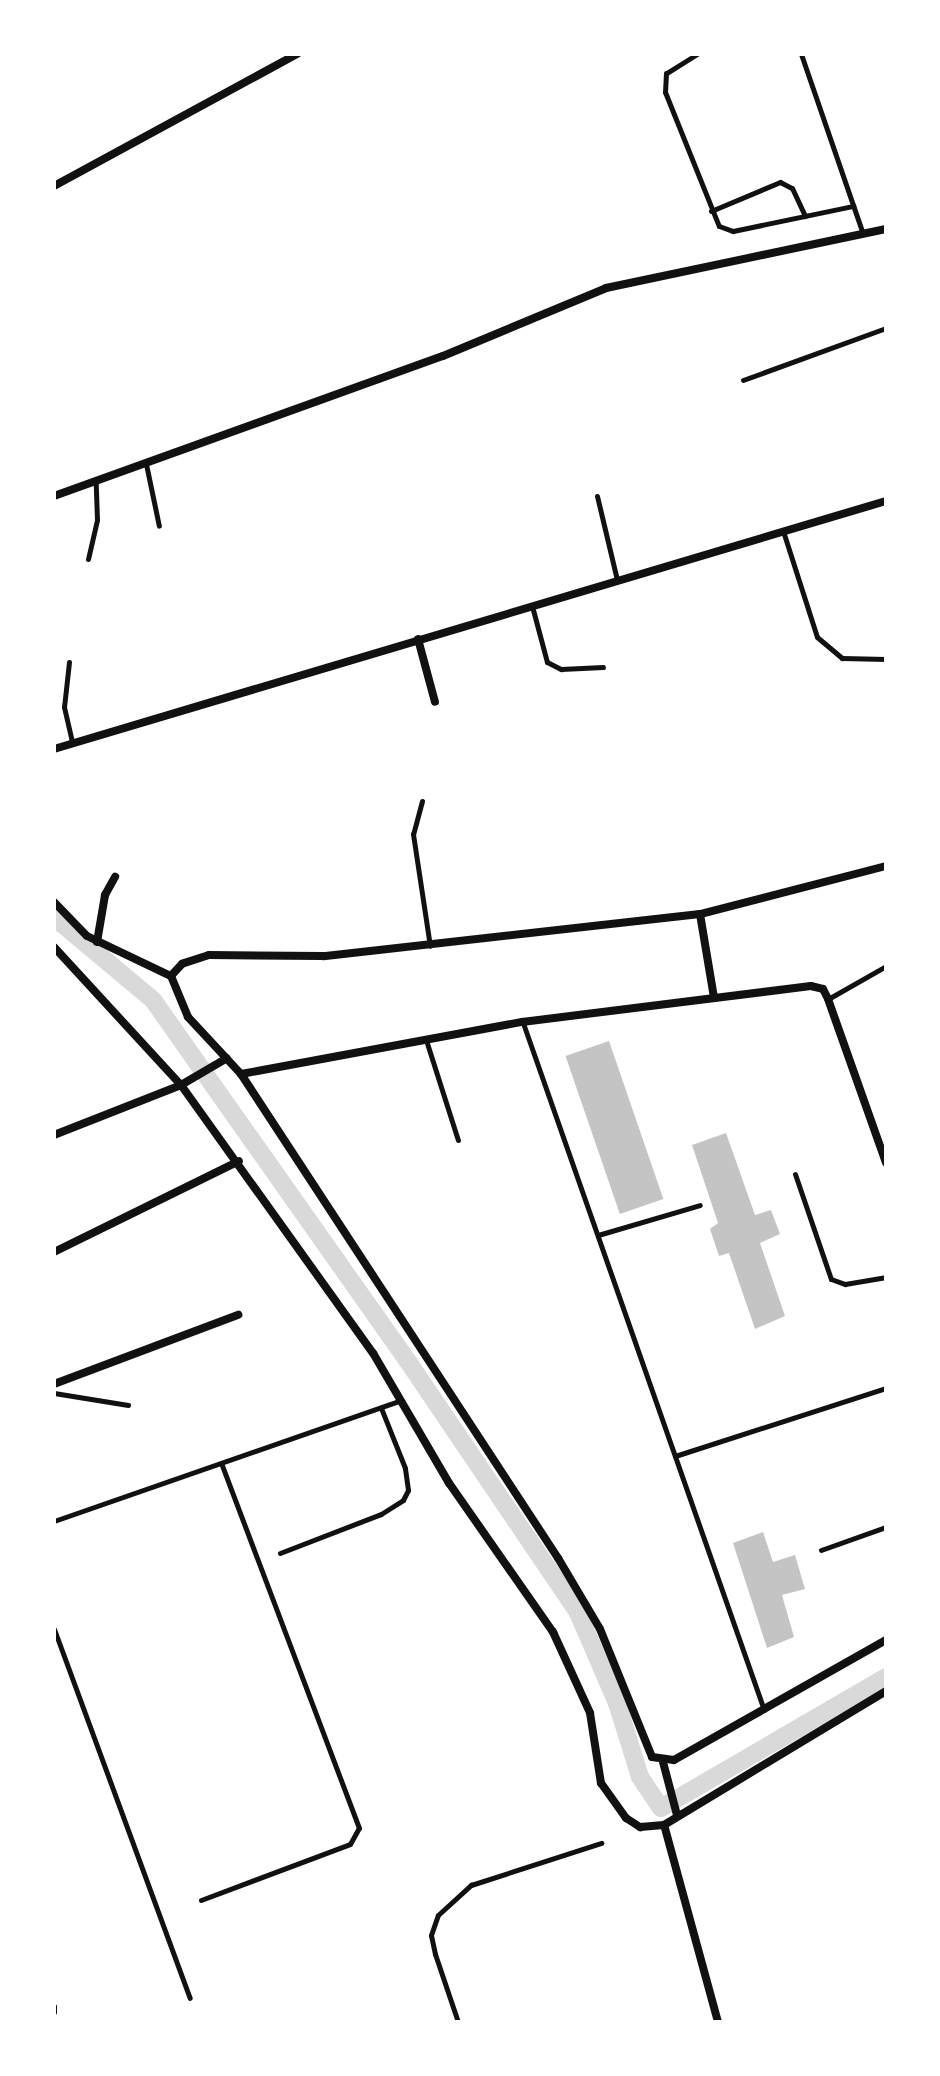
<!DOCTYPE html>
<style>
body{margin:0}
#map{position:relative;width:940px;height:2076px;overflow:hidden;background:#fff;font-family:"Source Serif 4",serif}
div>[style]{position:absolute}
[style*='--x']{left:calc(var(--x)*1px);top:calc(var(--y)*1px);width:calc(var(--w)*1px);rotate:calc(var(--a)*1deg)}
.canal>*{height:18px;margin:-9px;padding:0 9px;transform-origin:9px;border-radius:9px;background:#d9d9d9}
.building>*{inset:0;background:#c4c4c4;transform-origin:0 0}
.service>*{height:5px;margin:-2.5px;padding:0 2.5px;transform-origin:2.5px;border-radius:2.5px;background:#111}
.minor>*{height:8px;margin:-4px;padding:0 4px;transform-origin:4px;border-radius:4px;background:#111}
span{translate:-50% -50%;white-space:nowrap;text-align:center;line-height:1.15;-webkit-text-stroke:6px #fff;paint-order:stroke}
.frame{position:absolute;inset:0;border:56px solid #fff;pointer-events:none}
</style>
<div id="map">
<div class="canal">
<div style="--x:54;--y:917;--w:129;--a:40"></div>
<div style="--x:153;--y:1000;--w:441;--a:54.8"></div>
<div style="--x:407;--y:1360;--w:305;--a:55.9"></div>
<div style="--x:578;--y:1613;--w:98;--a:66.6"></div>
<div style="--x:617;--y:1703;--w:77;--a:72.7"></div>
<div style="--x:640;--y:1777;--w:37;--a:56"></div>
<div style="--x:661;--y:1808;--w:260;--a:-30.2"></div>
</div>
<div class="building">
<div style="left:609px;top:1041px;width:167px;height:46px;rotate:71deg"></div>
<div style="clip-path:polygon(726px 1133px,755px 1215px,771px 1210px,780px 1234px,760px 1243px,785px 1316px,755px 1329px,729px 1253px,719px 1256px,710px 1229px,718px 1223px,692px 1145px)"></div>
<div style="clip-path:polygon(763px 1532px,773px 1562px,795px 1555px,805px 1589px,782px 1595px,794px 1637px,767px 1648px,733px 1543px)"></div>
</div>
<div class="service">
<div style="--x:697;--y:54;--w:36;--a:148"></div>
<div style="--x:666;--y:73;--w:19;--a:93"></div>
<div style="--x:665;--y:92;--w:144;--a:68.1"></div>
<div style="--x:719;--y:226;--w:15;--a:20"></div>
<div style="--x:733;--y:231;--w:123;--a:-11.8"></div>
<div style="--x:801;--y:54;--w:190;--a:71"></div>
<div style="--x:711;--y:211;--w:75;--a:-22.8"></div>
<div style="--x:780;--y:182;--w:13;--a:27"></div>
<div style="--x:792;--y:188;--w:31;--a:65"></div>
<div style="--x:743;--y:380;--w:152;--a:-20"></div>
<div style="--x:146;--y:464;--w:63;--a:78.2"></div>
<div style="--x:597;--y:496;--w:86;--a:76.6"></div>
<div style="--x:783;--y:531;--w:111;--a:72.2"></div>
<div style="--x:817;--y:637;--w:33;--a:40"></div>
<div style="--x:842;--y:658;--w:44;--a:1.3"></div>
<div style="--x:88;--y:559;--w:40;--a:-77"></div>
<div style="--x:97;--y:520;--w:38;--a:-92"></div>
<div style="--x:532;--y:606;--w:58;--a:75"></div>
<div style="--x:547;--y:662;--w:16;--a:27"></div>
<div style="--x:561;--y:669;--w:42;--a:-2.7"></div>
<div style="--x:69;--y:662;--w:45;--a:96.3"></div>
<div style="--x:64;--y:707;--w:37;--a:77"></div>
<div style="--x:422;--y:801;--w:34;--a:105"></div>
<div style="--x:413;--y:834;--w:113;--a:81.4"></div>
<div style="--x:828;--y:999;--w:67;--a:-29.6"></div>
<div style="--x:523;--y:1023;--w:728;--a:70.67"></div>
<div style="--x:426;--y:1040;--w:105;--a:72.3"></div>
<div style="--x:795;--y:1174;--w:111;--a:71.1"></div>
<div style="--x:831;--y:1279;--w:15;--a:20"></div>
<div style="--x:845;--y:1284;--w:42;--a:-9.7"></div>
<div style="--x:598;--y:1235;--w:106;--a:-16.4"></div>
<div style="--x:54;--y:1393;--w:75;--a:9.2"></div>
<div style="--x:675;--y:1456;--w:222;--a:-17.9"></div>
<div style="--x:54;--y:1521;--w:364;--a:-19.2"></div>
<div style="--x:821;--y:1550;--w:69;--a:-19.5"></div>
<div style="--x:280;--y:1553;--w:108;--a:-21.1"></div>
<div style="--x:381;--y:1514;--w:26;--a:-32"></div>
<div style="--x:403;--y:1500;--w:11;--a:-63"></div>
<div style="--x:408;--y:1490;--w:22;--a:-98"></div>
<div style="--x:405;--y:1468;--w:65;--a:-111.8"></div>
<div style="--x:54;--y:1629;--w:393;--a:69.8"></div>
<div style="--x:201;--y:1900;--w:159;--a:-20.6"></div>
<div style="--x:350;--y:1844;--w:18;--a:-61"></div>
<div style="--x:359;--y:1828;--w:390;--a:-110.7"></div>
<div style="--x:54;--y:2006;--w:6;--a:90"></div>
<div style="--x:458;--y:2022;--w:72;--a:-108.7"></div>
<div style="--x:435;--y:1954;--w:19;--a:-102"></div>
<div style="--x:431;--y:1935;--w:21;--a:-71"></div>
<div style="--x:438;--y:1915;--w:45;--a:-42.3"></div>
<div style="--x:471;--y:1885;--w:137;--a:-17.9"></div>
</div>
<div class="minor">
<div style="--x:54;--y:186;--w:277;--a:-28.5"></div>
<div style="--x:54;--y:496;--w:413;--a:-19.8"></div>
<div style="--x:443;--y:356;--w:177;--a:-22.6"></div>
<div style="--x:606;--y:288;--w:286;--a:-11.9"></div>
<div style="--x:418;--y:639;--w:65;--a:74.9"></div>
<div style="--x:54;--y:749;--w:868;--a:-16.6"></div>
<div style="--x:886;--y:866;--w:192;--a:165.5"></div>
<div style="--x:700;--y:914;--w:379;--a:173.6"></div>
<div style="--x:323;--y:956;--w:114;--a:-179.5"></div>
<div style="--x:209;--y:955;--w:28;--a:162"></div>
<div style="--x:182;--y:964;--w:16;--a:133"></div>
<div style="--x:171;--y:976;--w:44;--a:67.5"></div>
<div style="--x:188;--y:1017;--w:78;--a:47.1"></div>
<div style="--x:241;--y:1074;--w:579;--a:56.78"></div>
<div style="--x:558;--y:1558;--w:82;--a:59.4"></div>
<div style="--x:600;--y:1629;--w:138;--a:67.9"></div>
<div style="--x:652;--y:1757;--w:22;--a:8"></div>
<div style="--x:674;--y:1760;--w:244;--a:-29.5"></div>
<div style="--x:54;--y:902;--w:47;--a:45.9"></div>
<div style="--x:87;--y:936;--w:93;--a:25.5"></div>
<div style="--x:700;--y:914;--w:85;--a:80.5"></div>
<div style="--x:97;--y:942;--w:48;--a:-80.3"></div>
<div style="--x:105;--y:895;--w:21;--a:-61"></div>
<div style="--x:54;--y:947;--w:188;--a:47.4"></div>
<div style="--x:181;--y:1085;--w:330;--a:54.4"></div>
<div style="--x:373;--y:1353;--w:151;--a:59.7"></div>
<div style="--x:449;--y:1483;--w:182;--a:55.1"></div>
<div style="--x:553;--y:1632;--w:89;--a:65.4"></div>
<div style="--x:590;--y:1713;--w:71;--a:81.1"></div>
<div style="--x:601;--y:1783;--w:43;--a:54.5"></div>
<div style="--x:626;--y:1818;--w:17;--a:33"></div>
<div style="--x:640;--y:1827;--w:24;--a:-5"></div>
<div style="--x:241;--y:1074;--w:286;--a:-10.5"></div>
<div style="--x:522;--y:1022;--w:291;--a:-7.1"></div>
<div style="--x:811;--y:986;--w:12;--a:14"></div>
<div style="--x:823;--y:989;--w:11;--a:63"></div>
<div style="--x:828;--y:999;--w:174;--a:70.5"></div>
<div style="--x:54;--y:1135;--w:136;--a:-21.5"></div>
<div style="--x:181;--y:1085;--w:53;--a:-30.4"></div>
<div style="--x:54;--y:1252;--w:206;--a:-26.2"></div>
<div style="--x:54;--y:1384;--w:197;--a:-20.6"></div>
<div style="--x:663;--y:1762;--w:55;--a:75.2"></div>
<div style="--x:718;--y:2022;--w:204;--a:-105.3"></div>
<div style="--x:664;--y:1825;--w:259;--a:-31.1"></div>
</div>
<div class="frame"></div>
</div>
